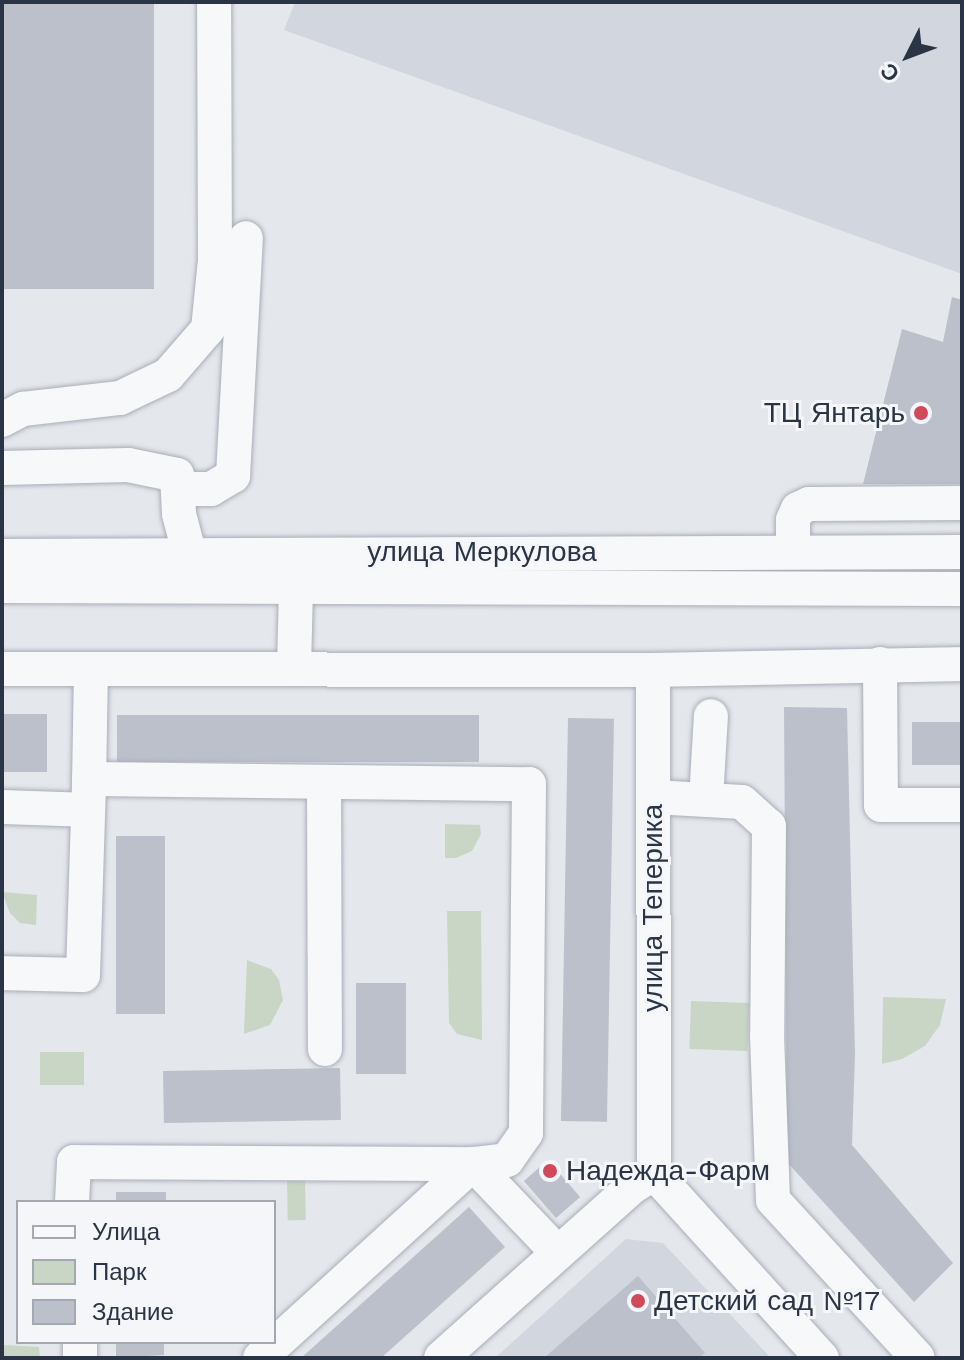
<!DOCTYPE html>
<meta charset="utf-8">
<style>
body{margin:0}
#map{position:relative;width:964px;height:1360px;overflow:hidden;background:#e4e7ec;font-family:"Work Sans",sans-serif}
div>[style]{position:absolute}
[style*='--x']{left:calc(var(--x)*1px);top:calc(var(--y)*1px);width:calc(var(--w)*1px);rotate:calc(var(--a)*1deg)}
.built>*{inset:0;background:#d2d6de}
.green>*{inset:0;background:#c9d6c5;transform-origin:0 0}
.building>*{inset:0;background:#bbc0ca;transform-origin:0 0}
.roads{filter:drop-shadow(0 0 2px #a9aeb7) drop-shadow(0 0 2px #a9aeb7)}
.minor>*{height:34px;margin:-17px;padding:0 17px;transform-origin:17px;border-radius:17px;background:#f7f8fa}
.dots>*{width:22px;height:22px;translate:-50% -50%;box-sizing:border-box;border:4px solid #f4f6f9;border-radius:50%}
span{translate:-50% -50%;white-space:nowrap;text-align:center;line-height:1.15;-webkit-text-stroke:6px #f4f6f9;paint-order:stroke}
.poi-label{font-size:28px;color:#2b3445}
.right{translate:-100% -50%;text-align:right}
.left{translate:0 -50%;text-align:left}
.street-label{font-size:28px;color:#2b3445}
.frame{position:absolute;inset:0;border:4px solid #2b3445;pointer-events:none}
.legend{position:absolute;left:16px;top:1200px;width:260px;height:144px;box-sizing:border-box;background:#f4f6f9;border:2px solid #a4a8b1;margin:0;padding:10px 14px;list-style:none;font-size:24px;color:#2b3445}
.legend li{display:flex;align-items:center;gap:16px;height:40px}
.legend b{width:40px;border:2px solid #a4a8b1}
.north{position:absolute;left:868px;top:16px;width:80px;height:80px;-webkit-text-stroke:6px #f4f6f9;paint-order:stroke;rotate:228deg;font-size:22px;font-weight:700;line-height:32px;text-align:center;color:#2b3445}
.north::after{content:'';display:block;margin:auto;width:28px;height:36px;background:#2b3445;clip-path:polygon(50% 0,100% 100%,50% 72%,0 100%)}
</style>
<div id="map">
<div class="built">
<div style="clip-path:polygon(295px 2px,962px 2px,962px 274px,284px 30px)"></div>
<div style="clip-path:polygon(626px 1239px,663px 1243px,771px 1358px,495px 1358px)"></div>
</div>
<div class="green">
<div style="clip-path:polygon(445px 824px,480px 825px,481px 834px,472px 851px,456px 858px,445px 858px)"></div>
<div style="clip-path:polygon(2px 892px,37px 895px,36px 925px,20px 923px,10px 913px)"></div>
<div style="clip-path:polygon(447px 911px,481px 911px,482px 1040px,457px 1034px,449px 1023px)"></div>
<div style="clip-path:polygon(247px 960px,271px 969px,279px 980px,283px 1000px,270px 1025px,244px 1034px)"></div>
<div style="clip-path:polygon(883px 997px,946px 999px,940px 1025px,925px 1046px,902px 1059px,882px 1064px)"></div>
<div style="left:691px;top:1001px;width:58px;height:48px;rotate:2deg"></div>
<div style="left:40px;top:1052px;width:44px;height:33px"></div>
<div style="left:305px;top:1177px;width:43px;height:18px;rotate:89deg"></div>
<div style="clip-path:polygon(4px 1345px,39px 1347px,40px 1358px,2px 1358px)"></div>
</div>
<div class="building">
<div style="left:2px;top:2px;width:152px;height:287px"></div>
<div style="clip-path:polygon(952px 297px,962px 300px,962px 484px,863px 484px,902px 329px,943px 342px)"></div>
<div style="clip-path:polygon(784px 707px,847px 708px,855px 1054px,852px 1145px,953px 1263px,914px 1302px,787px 1162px)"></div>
<div style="left:2px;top:714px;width:45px;height:58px"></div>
<div style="left:117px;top:715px;width:362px;height:47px"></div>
<div style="left:568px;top:718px;width:46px;height:403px;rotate:1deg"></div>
<div style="left:962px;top:722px;width:43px;height:50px;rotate:90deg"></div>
<div style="left:116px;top:836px;width:49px;height:178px"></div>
<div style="left:356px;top:983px;width:50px;height:91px"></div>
<div style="left:340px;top:1068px;width:52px;height:177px;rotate:89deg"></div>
<div style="left:548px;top:1160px;width:49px;height:32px;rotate:49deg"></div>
<div style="left:116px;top:1192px;width:50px;height:10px"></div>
<div style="clip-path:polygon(469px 1207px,505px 1247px,381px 1358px,301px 1358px)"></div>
<div style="clip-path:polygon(638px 1276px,705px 1353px,699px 1358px,544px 1358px)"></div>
<div style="clip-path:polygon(116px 1342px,164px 1342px,164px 1355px,116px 1358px)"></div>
</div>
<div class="roads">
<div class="minor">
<div style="--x:2;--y:420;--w:24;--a:-28"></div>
<div style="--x:23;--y:409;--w:98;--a:-6.5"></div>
<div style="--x:120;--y:398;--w:53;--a:-25.6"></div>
<div style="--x:168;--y:375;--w:61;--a:-49"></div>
<div style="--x:208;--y:329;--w:69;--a:-84.2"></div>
<div style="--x:215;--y:260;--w:258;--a:-90.2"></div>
<div style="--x:2;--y:468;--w:126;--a:-1.4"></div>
<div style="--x:128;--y:465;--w:50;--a:11.5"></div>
<div style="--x:177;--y:475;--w:39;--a:87"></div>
<div style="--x:179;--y:514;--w:43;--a:75.3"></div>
<div style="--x:178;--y:489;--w:33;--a:0"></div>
<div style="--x:211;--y:489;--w:26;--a:-31"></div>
<div style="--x:233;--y:476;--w:238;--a:-86.9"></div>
<div style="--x:793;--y:552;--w:32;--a:-90"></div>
<div style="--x:793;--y:520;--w:12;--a:-66"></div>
<div style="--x:798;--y:509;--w:12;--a:-24"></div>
<div style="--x:809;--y:504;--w:153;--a:-0.4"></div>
<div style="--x:2;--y:556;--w:960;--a:-0.24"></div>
<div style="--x:2;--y:586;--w:960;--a:0.18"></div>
<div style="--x:880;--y:664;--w:141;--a:89.6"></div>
<div style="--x:881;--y:805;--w:81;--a:0"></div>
<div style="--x:2;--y:669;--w:651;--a:0.09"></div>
<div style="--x:91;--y:669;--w:110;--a:91"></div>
<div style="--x:89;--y:779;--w:440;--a:0.7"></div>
<div style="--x:529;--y:784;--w:349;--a:90.5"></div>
<div style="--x:526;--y:1133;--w:33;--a:125"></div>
<div style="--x:507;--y:1160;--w:34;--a:173"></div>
<div style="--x:473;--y:1164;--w:288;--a:137.7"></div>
<div style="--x:294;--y:669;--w:81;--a:-88.6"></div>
<div style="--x:324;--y:782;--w:267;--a:89.8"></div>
<div style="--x:653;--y:797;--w:89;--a:3.2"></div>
<div style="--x:742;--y:802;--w:36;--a:42"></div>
<div style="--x:769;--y:826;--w:210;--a:90.5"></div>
<div style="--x:767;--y:1036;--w:164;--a:87.9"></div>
<div style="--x:773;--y:1200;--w:214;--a:47.5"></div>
<div style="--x:706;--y:799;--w:83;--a:-86.6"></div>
<div style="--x:2;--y:807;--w:86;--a:2"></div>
<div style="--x:2;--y:973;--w:81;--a:1.4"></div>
<div style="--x:83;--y:975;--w:196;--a:-88.2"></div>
<div style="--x:654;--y:1173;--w:250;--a:47.8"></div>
<div style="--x:72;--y:1202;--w:40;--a:-87.1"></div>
<div style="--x:74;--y:1162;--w:399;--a:0.3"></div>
<div style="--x:473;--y:1164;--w:123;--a:46.3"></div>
<div style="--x:80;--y:1358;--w:16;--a:-90"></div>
<div style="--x:441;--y:1358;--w:256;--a:-41.8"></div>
<div style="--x:632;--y:1187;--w:26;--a:-32"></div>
<div style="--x:654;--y:1173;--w:503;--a:-90.11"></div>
<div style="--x:653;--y:670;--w:309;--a:-1.1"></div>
</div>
</div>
<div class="dots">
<div style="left:921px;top:413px;background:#d1495b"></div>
<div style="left:550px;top:1171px;background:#d1495b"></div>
<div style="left:638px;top:1301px;background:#d1495b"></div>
</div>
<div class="poi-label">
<span class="right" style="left:905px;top:413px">ТЦ Янтарь</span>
<span class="left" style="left:566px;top:1171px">Надежда-Фарм</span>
<span class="left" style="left:654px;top:1301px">Детский сад №17</span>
</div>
<div class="street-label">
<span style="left:482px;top:552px">улица Меркулова</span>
<span style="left:653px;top:908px;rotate:-90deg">улица Теперика</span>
</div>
<div class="frame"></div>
<ul class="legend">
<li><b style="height:10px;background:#f7f8fa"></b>Улица</li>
<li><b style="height:22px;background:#c9d6c5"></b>Парк</li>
<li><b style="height:22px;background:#bbc0ca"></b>Здание</li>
</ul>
<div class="north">С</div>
</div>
